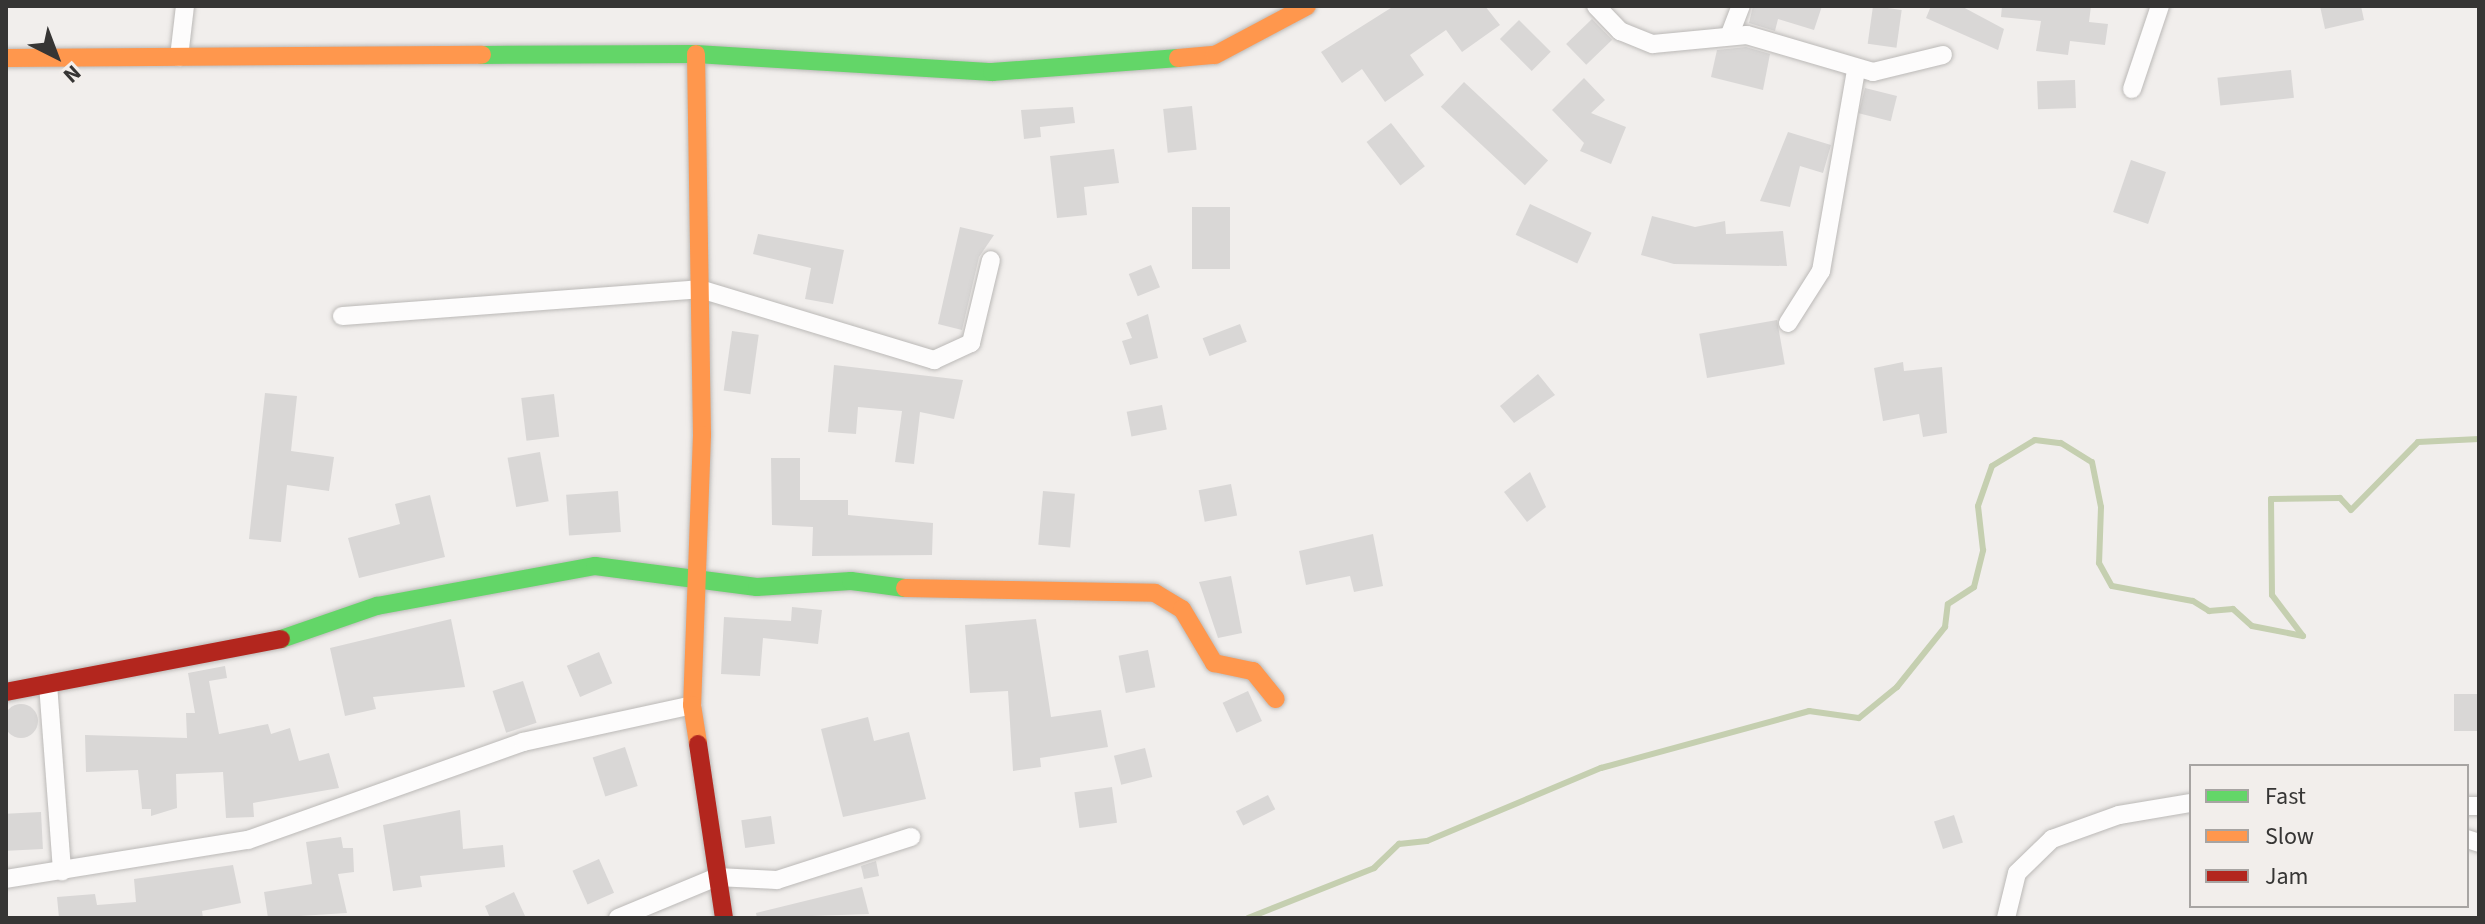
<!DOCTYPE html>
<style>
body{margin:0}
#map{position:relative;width:2485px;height:924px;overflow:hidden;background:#f1eeec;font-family:"Source Sans 3",sans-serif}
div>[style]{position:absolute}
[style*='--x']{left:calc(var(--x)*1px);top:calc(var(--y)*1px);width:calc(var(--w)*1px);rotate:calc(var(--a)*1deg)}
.stream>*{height:6px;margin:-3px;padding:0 3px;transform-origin:3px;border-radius:3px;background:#c5cfb0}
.building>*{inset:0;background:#d9d7d6;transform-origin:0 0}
.round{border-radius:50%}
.roads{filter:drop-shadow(0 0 2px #bbb9b7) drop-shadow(0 0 2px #bbb9b7)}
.street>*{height:18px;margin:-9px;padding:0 9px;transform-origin:9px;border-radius:9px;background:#fdfcfc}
.fast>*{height:18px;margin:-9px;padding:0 9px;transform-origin:9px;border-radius:9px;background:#63d668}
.slow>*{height:18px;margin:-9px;padding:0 9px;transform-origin:9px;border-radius:9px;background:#ff974d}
.jam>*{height:18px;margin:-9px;padding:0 9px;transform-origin:9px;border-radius:9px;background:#b3261e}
span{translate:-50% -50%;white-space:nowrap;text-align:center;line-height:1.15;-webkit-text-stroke:7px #f2eeeb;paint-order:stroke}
.frame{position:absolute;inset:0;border:8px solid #363534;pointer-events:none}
.legend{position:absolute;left:2189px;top:764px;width:280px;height:144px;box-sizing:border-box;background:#f2eeeb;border:2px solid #a7a4a2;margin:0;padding:10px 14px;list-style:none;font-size:24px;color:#363534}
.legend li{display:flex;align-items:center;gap:16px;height:40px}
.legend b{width:40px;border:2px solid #a7a4a2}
.north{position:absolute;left:16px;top:16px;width:80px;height:80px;-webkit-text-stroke:6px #f2eeeb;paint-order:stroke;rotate:138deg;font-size:22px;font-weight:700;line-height:32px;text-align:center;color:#363534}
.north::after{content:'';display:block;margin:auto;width:28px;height:36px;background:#363534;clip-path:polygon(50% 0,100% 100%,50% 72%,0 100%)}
</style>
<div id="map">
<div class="stream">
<div style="--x:1248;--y:918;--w:136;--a:-21.6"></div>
<div style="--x:1374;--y:868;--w:35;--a:-44"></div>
<div style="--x:1399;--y:844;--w:28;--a:-6"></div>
<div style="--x:1427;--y:841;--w:189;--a:-22.8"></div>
<div style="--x:1601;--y:768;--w:216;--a:-15.3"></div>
<div style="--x:1809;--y:711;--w:50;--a:8"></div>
<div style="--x:1859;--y:718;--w:49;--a:-39.2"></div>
<div style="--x:1897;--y:687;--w:77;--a:-51.3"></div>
<div style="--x:1945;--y:627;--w:23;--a:-83"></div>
<div style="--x:1948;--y:604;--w:31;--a:-33"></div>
<div style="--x:1974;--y:587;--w:38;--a:-76"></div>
<div style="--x:1983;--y:550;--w:44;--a:-96.5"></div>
<div style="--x:1978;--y:506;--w:42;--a:-70.7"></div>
<div style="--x:1992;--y:466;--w:50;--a:-31.2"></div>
<div style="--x:2035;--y:440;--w:26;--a:7"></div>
<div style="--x:2061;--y:443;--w:36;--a:32"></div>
<div style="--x:2092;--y:462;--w:46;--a:78.7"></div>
<div style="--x:2101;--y:507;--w:56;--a:92"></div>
<div style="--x:2099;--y:563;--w:26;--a:61"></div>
<div style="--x:2112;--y:586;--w:82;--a:10.5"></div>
<div style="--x:2193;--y:601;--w:19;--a:32"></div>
<div style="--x:2209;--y:611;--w:24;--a:-5"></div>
<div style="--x:2233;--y:609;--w:25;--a:42"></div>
<div style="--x:2252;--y:626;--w:52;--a:11.1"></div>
<div style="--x:2303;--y:636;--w:51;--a:-127.1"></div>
<div style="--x:2272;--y:595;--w:96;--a:-90.6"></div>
<div style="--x:2271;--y:499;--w:69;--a:-0.8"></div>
<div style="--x:2340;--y:498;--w:16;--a:47"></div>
<div style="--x:2351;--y:510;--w:95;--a:-45.4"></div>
<div style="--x:2418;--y:442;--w:61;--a:-2.8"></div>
</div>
<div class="building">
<div style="clip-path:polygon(1394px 6px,1485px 6px,1500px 25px,1462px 52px,1446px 30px,1410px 55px,1424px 75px,1385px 102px,1362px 69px,1342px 83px,1321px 52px)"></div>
<div style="clip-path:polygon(1753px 6px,1822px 6px,1814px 30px,1778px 19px,1775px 31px,1749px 23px)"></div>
<div style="left:1873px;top:6px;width:29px;height:38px;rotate:8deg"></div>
<div style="clip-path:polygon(1931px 6px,1961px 6px,2004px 29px,1998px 50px,1926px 18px)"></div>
<div style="clip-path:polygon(2002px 6px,2091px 6px,2089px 22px,2108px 24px,2105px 45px,2070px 41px,2068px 55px,2036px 51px,2041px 21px,2001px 17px)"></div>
<div style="clip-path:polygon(2320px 6px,2361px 6px,2364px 20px,2325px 29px)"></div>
<div style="left:1592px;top:19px;width:29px;height:36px;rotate:46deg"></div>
<div style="left:1519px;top:20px;width:45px;height:27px;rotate:45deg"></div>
<div style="clip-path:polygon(1746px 47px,1770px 54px,1763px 90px,1711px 77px,1717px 50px)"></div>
<div style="left:2291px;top:70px;width:28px;height:74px;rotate:84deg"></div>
<div style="clip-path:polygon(1584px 78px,1605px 100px,1591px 113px,1626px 127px,1611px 164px,1580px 151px,1584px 143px,1552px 110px)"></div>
<div style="left:2075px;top:80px;width:28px;height:38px;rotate:88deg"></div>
<div style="left:1464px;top:82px;width:115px;height:34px;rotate:43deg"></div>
<div style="left:1865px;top:88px;width:33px;height:26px;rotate:14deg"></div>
<div style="left:1192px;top:106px;width:44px;height:29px;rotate:84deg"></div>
<div style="clip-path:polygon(1073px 107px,1075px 123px,1040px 127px,1041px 137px,1024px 139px,1021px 110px)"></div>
<div style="left:1391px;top:123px;width:55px;height:31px;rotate:52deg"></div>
<div style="clip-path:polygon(1788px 132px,1831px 145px,1823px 173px,1800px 166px,1790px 207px,1760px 201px)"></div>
<div style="clip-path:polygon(1114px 149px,1119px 183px,1084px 187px,1087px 215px,1057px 218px,1050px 156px)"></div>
<div style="left:2131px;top:160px;width:37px;height:55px;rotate:19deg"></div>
<div style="left:1530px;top:204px;width:68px;height:34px;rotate:25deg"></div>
<div style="left:1230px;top:207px;width:62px;height:38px;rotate:90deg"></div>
<div style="clip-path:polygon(1652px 216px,1695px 227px,1725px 221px,1726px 234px,1783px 231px,1787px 266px,1674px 264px,1641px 255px)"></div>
<div style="clip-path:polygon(960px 227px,994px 235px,979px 257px,962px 330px,938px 324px)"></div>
<div style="clip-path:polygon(758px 234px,844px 250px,833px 304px,805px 299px,811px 268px,753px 254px)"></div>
<div style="left:1151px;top:265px;width:24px;height:24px;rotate:68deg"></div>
<div style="clip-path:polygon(1148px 314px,1158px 358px,1130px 365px,1122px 341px,1132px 338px,1126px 323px)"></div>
<div style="left:1777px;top:320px;width:45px;height:79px;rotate:80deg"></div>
<div style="left:1240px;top:324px;width:19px;height:40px;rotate:69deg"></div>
<div style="left:732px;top:331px;width:27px;height:60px;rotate:8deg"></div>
<div style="clip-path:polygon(1903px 362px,1904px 371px,1942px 367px,1947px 433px,1923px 437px,1919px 414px,1883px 421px,1874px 368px)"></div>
<div style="clip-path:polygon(834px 365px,963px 380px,954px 419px,920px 412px,914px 464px,895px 462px,902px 411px,858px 407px,856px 434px,828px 432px)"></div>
<div style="clip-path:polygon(1538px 374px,1555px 395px,1514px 423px,1500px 406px)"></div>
<div style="clip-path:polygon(265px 393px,297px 396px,291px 451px,334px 457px,329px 491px,287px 485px,281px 542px,249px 539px)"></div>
<div style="left:554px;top:394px;width:43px;height:33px;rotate:83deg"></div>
<div style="left:1162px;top:405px;width:25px;height:36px;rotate:79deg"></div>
<div style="left:540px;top:452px;width:50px;height:33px;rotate:80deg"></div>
<div style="clip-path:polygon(771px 458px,800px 458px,800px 500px,848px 500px,848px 515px,933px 523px,932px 555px,812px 556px,813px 527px,772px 525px)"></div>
<div style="clip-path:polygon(1530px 472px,1546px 507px,1527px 522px,1504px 492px)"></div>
<div style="left:1231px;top:484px;width:32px;height:33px;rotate:79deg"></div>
<div style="left:618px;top:491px;width:41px;height:52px;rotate:86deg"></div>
<div style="left:1043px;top:491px;width:32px;height:54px;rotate:5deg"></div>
<div style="clip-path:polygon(430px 495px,445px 557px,359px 578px,348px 538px,400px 524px,395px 504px)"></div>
<div style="clip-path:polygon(1373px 534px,1383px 586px,1354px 592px,1350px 576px,1306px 585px,1299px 551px)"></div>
<div style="clip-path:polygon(1231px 576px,1242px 633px,1218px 638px,1199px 582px)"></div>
<div style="clip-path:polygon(792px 607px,822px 610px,818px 644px,763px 638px,760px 676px,721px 674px,724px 617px,791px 621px)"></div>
<div style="clip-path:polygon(451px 619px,465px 687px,373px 697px,376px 709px,345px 716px,330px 648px)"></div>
<div style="clip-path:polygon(1036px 619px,1051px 717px,1101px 710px,1108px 747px,1040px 758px,1041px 767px,1013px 771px,1008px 691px,970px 693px,965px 625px)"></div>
<div style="left:1148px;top:650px;width:38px;height:30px;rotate:79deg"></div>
<div style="left:599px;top:652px;width:34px;height:35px;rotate:67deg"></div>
<div style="clip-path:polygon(225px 666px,227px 678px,209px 681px,219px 734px,268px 724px,271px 734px,290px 728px,299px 761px,329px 753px,339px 788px,253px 803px,254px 817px,226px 818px,223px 772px,176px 774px,177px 808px,151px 816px,151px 809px,142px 809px,138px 770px,86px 772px,85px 735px,187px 738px,186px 713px,195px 713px,188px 673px)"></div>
<div style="left:523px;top:681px;width:44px;height:32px;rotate:72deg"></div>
<div style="left:1248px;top:691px;width:33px;height:28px;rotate:65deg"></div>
<div style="left:2454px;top:694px;width:25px;height:37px"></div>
<div class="round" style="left:4px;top:704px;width:34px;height:34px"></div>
<div style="clip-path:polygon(868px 717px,874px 741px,909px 732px,926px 799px,843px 817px,821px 729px)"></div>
<div style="left:625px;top:747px;width:41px;height:34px;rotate:72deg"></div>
<div style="left:1145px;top:748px;width:30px;height:32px;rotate:76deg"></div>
<div style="left:1112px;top:787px;width:36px;height:38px;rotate:82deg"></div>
<div style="left:1268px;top:795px;width:16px;height:36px;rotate:63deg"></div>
<div style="clip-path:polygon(460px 810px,463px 849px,503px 845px,505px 867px,420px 876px,422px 887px,393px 891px,383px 825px)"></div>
<div style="left:41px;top:812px;width:37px;height:35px;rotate:87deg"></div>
<div style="left:1954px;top:815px;width:29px;height:21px;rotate:72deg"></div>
<div style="left:771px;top:816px;width:28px;height:30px;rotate:82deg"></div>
<div style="clip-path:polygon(341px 837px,343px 848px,353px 848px,354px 872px,338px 874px,347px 913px,268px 918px,264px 892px,312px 884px,306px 842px)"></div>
<div style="left:599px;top:859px;width:37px;height:29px;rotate:66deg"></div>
<div style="clip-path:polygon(876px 861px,879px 876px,864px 879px,861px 866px)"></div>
<div style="clip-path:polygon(233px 865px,241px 903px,202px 911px,203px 918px,59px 918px,57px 897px,95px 894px,97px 905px,136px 902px,134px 879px)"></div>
<div style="clip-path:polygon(862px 887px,869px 914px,757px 918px,756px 913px)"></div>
<div style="clip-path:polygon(514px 892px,526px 918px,490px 918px,485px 906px)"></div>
</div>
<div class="roads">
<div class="street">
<div style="--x:1596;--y:6;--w:35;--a:46"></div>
<div style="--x:1620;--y:31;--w:35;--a:22"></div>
<div style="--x:1653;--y:44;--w:94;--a:-5.5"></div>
<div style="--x:1747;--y:35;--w:131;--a:16.4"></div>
<div style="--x:1873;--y:72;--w:72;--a:-13.7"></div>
<div style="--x:1730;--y:34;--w:30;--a:-69"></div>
<div style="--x:179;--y:57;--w:51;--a:-83.3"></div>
<div style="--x:2132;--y:89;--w:88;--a:-71.4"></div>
<div style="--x:342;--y:316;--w:359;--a:-4.3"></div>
<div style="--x:700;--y:289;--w:245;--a:16.9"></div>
<div style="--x:934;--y:360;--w:41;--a:-24.7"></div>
<div style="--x:971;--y:343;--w:85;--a:-76.5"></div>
<div style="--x:1788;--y:323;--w:62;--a:-57.6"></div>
<div style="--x:1821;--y:271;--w:204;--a:-80.1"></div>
<div style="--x:48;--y:684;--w:188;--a:85.7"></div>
<div style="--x:2467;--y:806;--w:12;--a:0"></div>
<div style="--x:2467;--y:839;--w:13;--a:18"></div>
<div style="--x:6;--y:879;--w:245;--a:-9.2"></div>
<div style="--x:248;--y:840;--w:292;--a:-19.6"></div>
<div style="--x:523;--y:742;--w:173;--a:-12.3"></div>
<div style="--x:618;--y:918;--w:107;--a:-22.5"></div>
<div style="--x:717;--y:877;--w:60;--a:2.9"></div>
<div style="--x:777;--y:880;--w:141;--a:-17.8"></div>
<div style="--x:2006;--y:918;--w:46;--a:-76.3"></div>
<div style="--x:2017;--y:873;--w:49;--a:-44.2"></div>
<div style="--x:2052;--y:839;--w:71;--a:-19.7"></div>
<div style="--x:2119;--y:815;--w:73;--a:-9.5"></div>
</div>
<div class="fast">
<div style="--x:482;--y:55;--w:214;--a:-0.3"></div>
<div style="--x:696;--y:54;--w:297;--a:3.5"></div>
<div style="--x:992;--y:72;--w:187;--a:-4.3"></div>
<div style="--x:281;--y:639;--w:102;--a:-19"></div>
<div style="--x:377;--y:606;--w:222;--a:-10.4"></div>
<div style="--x:595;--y:566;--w:163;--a:7.4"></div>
<div style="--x:757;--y:587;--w:94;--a:-3.7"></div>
<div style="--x:851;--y:581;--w:54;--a:7.4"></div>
</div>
<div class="slow">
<div style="--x:696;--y:54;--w:381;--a:89.1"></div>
<div style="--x:702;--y:435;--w:270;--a:92.1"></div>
<div style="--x:692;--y:705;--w:39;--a:81"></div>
<div style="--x:6;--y:58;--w:476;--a:-0.4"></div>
<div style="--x:1178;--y:58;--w:37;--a:-5"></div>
<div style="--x:1215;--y:55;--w:104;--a:-28"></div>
<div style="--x:905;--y:588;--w:250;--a:1.1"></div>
<div style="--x:1155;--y:593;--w:31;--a:31"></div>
<div style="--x:1182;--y:609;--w:63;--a:59.3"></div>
<div style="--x:1214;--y:663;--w:40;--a:12"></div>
<div style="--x:1253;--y:671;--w:36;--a:51"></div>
</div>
<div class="jam">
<div style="--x:6;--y:692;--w:280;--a:-10.9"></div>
<div style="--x:698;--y:744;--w:176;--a:81.5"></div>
</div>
</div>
<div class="frame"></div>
<ul class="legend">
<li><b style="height:10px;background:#63d668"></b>Fast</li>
<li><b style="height:10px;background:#ff974d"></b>Slow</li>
<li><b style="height:10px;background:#b3261e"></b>Jam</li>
</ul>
<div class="north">N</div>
</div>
